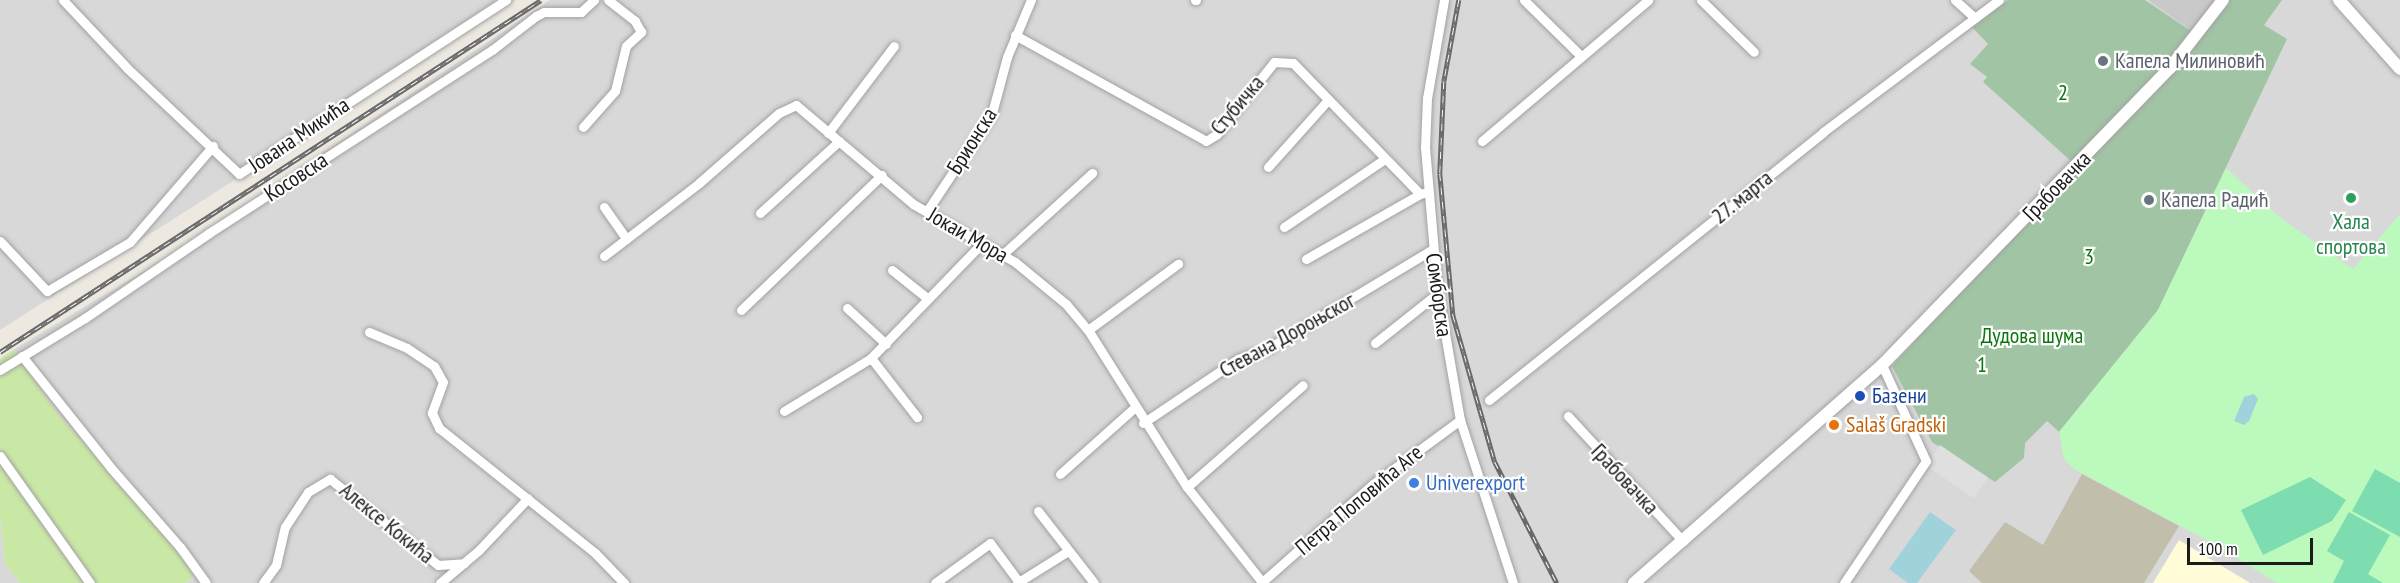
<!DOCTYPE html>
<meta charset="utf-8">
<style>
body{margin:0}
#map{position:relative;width:2400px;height:583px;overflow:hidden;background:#ede8e0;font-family:"PT Sans Narrow",sans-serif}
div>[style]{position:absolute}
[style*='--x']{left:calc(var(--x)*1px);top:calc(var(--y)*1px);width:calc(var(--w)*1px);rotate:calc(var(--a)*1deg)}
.residential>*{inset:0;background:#d9d8d8}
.education>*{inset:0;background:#fffcd7}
.religious>*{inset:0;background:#c9c9c9}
.construction>*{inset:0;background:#c1bfac}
.grass>*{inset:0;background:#cae8a5}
.cemetery>*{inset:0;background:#a1c5a4}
.park>*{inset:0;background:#bbf9bc}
.pitch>*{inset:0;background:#7dddb1}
.parking>*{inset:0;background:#dfdfdf;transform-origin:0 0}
.water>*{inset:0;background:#a0d2db}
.roads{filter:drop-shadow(0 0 2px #a2a2a2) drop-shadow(0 0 2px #a2a2a2)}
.minor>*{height:9px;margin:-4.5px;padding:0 4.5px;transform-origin:4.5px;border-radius:4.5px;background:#fff}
.tertiary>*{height:12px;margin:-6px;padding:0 6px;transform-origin:6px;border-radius:6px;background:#fff}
.rail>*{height:4.5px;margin-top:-2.25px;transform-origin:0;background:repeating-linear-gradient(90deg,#fff 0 7px,#696969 0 14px);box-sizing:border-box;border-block:2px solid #696969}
.dots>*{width:16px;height:16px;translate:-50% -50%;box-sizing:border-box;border:3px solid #fff;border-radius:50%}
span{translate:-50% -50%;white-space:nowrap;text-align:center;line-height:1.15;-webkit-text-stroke:4.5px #fff;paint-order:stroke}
.worship-label{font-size:22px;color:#5b616d}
.left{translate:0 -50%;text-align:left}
.park-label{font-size:22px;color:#0b760d}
.street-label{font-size:22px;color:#1b1b1b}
.leisure-label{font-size:22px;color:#27864d}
.transit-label{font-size:22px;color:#164399}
.food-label{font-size:22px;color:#c56008}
.shop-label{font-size:22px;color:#366cbe}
.scale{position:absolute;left:2187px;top:538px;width:126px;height:27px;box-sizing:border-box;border:3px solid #1b1b1b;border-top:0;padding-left:8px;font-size:18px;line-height:21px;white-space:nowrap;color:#1b1b1b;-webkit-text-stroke:4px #fff;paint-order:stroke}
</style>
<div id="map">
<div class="residential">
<div style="clip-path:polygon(0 0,516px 0,0 330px)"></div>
<div style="clip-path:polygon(550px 0,2400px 0,2400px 583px,185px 583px,196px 576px,143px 507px,61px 418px,13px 350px,172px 254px)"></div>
<div style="clip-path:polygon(0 515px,5px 564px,20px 583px,0 583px)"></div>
</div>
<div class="education">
<div style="clip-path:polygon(2179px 540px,2250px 583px,2153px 583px)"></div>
</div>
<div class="religious">
<div style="clip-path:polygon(2148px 0,2215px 0,2192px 31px)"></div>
</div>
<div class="construction">
<div style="clip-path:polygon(2082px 474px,2179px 526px,2144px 583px,1982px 583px,1969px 571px,2005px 522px,2043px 545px)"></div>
</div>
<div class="grass">
<div style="clip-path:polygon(13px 350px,61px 418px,143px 507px,196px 575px,185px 583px,20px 583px,5px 564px,0 515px,0 359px)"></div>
</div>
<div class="cemetery">
<div style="clip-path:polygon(2008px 0,2145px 0,2191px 31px,2164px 65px,2072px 162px,1983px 82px,1987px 77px,1970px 64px,1988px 44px,1972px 27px)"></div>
<div style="clip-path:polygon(2228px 0,2282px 0,2264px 25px,2287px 39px,2158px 310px,2059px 432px,2047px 421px,2025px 443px,2024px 458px,1995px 482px,1932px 442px,1892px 366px)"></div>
</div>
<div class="park">
<div style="clip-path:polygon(2226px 168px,2282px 219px,2353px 269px,2400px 214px,2400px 583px,2277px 583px,2219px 547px,2074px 469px,2064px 459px,2059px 432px,2158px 310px)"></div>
</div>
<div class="pitch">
<div style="clip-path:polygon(2375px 469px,2400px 483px,2400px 537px,2352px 511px)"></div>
<div style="clip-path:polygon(2310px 477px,2346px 500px,2332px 521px,2263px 555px,2241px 510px)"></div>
<div style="clip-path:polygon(2349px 512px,2390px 535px,2368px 574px,2383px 583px,2333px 583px,2344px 561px,2327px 551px)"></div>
</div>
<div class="parking">
<div style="left:1940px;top:445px;width:58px;height:25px;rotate:34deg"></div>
</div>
<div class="water">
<div style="clip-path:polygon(2254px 394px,2258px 399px,2249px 421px,2244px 425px,2234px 421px,2244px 397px)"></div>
<div style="clip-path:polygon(1930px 512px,1956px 530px,1917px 583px,1908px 583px,1889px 569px)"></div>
</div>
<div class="roads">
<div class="minor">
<div style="--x:63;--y:0;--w:93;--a:46.7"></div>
<div style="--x:127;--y:68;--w:154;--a:43.4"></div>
<div style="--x:239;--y:174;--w:319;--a:-33.1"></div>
<div style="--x:1195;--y:0;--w:1;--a:0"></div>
<div style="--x:1444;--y:0;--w:99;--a:99.8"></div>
<div style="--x:1427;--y:98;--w:49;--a:92.3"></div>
<div style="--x:1425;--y:147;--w:141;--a:85.1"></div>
<div style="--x:1437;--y:287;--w:135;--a:80.2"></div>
<div style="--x:1460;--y:420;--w:171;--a:72"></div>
<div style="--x:1524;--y:0;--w:78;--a:44.5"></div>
<div style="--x:1701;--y:0;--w:74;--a:44.5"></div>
<div style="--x:1955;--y:0;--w:27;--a:42"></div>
<div style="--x:1015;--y:35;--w:218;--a:29"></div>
<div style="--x:1206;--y:141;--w:13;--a:-32"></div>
<div style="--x:1217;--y:134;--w:92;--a:-51.6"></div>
<div style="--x:1274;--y:62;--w:19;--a:3"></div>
<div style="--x:1293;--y:63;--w:182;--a:45.9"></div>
<div style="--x:1420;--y:194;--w:7;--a:-16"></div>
<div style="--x:583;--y:127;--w:48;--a:-48.4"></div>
<div style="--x:615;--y:91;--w:46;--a:-76.3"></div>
<div style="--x:626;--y:46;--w:21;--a:-43"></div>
<div style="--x:641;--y:32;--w:13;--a:-119"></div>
<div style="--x:635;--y:21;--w:34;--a:-142"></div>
<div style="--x:828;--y:133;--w:109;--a:-52.8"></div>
<div style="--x:1482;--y:141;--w:218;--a:-40.3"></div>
<div style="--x:1268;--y:167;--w:89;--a:-48.2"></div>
<div style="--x:604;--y:207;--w:39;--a:55"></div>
<div style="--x:927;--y:211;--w:118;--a:-56.4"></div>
<div style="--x:992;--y:113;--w:58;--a:-75"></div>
<div style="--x:1007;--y:57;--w:62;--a:-67.2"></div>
<div style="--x:760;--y:213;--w:107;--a:-42.3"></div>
<div style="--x:1284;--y:227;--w:122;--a:-34"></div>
<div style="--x:0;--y:241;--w:69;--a:46.8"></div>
<div style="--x:47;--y:291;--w:96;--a:-30.6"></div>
<div style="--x:130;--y:242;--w:127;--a:-49.2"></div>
<div style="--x:1002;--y:255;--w:122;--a:-42.3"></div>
<div style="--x:604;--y:256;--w:120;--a:-37.5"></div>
<div style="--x:699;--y:183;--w:106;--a:-41.2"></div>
<div style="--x:779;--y:113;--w:19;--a:-25"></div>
<div style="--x:796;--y:105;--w:153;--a:40.2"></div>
<div style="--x:913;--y:204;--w:117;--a:29.6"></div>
<div style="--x:1015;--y:262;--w:66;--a:39.5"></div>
<div style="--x:1066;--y:304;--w:34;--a:50"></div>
<div style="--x:1088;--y:330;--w:186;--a:57.8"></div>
<div style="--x:1187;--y:487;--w:121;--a:51.7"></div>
<div style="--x:1306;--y:259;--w:131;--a:-29.7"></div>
<div style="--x:892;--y:270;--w:45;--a:38.7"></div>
<div style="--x:847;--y:308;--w:53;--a:42.7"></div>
<div style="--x:741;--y:310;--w:195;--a:-43.8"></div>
<div style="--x:1088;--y:330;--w:112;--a:-36.3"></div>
<div style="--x:369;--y:332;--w:41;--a:22.8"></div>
<div style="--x:407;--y:348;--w:32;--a:34"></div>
<div style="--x:434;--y:366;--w:18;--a:61"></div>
<div style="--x:443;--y:382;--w:33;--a:110"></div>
<div style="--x:432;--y:413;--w:17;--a:65"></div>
<div style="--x:439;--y:428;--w:200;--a:38.7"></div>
<div style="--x:595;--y:553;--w:42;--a:46"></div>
<div style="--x:1375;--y:343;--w:80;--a:-38.4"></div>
<div style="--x:22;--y:356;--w:143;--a:51.5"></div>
<div style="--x:111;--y:468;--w:105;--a:48.9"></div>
<div style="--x:180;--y:547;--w:44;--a:54.2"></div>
<div style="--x:871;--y:358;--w:75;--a:52.1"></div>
<div style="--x:0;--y:370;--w:100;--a:-31.5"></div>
<div style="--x:85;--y:318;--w:150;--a:-34.4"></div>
<div style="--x:209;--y:233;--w:337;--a:-32.9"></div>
<div style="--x:492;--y:50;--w:56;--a:-37.7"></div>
<div style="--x:536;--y:16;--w:9;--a:-27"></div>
<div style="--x:544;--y:12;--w:37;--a:0"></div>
<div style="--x:581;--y:12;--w:18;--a:-43"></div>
<div style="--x:1489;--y:400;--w:428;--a:-38.7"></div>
<div style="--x:1823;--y:132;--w:220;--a:-36.9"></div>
<div style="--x:784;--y:411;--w:102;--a:-31.3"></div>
<div style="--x:871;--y:358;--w:158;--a:-46"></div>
<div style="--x:1568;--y:416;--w:170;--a:47.4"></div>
<div style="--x:1143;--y:423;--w:115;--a:-34"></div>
<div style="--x:1238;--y:359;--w:31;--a:-19"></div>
<div style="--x:1267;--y:349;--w:194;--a:-31.1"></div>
<div style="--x:0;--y:456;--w:156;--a:54.7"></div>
<div style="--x:1060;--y:474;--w:99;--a:-41.7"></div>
<div style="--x:1187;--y:487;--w:154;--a:-41.3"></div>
<div style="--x:1038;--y:511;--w:91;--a:52.1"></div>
<div style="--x:263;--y:583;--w:22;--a:-54"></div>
<div style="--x:276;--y:565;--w:39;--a:-77"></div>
<div style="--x:285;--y:527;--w:42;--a:-56.7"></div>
<div style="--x:308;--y:492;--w:26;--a:-31"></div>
<div style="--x:330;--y:479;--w:138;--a:38.5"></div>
<div style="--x:438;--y:565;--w:26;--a:-4"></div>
<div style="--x:440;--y:583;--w:51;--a:-40.2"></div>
<div style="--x:479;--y:550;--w:71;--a:-46.7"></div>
<div style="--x:935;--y:583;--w:68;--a:-36"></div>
<div style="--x:990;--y:543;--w:49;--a:53.4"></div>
<div style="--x:1017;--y:583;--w:60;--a:-32.1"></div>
<div style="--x:1261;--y:583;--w:149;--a:-41.5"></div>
<div style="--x:1373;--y:484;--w:108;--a:-36.3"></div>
<div style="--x:1844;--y:583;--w:147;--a:-56.1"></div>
<div style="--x:1926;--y:461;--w:106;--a:-114.6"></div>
</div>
<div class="tertiary">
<div style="--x:2339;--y:0;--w:92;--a:48.5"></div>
<div style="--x:1634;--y:583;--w:330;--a:-41.3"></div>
<div style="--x:1882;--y:365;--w:414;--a:-45.9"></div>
<div style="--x:2170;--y:68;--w:86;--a:-52.1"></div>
</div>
</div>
<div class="rail">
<div style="--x:1459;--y:0;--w:83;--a:100.4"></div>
<div style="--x:1444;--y:82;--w:92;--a:92.5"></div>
<div style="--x:1440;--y:174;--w:142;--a:84.7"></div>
<div style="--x:1453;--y:315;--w:153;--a:74.1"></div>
<div style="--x:1495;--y:462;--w:136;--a:62.9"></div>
<div style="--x:0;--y:352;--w:645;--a:-33.05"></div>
</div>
<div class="dots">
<div style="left:2103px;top:61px;background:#6b7280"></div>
<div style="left:2351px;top:198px;background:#2e9e5b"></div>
<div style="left:2149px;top:200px;background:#6b7280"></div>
<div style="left:1860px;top:396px;background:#1a4fb4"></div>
<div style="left:1834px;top:425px;background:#e8710a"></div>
<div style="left:1414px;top:483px;background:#3f7fe0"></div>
</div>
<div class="worship-label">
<span class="left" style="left:2115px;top:61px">Капела Милиновић</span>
<span class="left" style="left:2161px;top:200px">Капела Радић</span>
</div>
<div class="park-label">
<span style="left:2063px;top:93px">2</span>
<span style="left:2089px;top:257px">3</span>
<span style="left:2032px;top:336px">Дудова шума</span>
<span style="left:1982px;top:365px">1</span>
</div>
<div class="street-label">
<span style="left:1237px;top:105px;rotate:-50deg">Стубичка</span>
<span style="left:299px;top:135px;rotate:-34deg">Јована Микића</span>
<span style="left:972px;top:141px;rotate:-58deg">Брионска</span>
<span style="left:296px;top:177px;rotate:-33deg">Косовска</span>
<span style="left:2057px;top:186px;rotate:-46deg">Грабовачка</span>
<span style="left:1742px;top:197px;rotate:-39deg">27. марта</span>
<span style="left:968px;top:235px;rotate:30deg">Јокаи Мора</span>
<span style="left:1439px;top:295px;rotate:82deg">Сомборска</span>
<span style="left:1287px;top:335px;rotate:-29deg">Стевана Дороњског</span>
<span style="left:1625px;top:479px;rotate:47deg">Грабовачка</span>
<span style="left:1359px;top:500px;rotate:-40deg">Петра Поповића Аге</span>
<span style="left:387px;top:523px;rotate:39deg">Алексе Кокића</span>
</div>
<div class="leisure-label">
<span style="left:2351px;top:234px">Хала<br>спортова</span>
</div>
<div class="transit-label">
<span class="left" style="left:1872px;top:396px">Базени</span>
</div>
<div class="food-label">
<span class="left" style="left:1846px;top:425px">Salaš Gradski</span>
</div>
<div class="shop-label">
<span class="left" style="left:1426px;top:483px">Univerexport</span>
</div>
<div class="scale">100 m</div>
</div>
